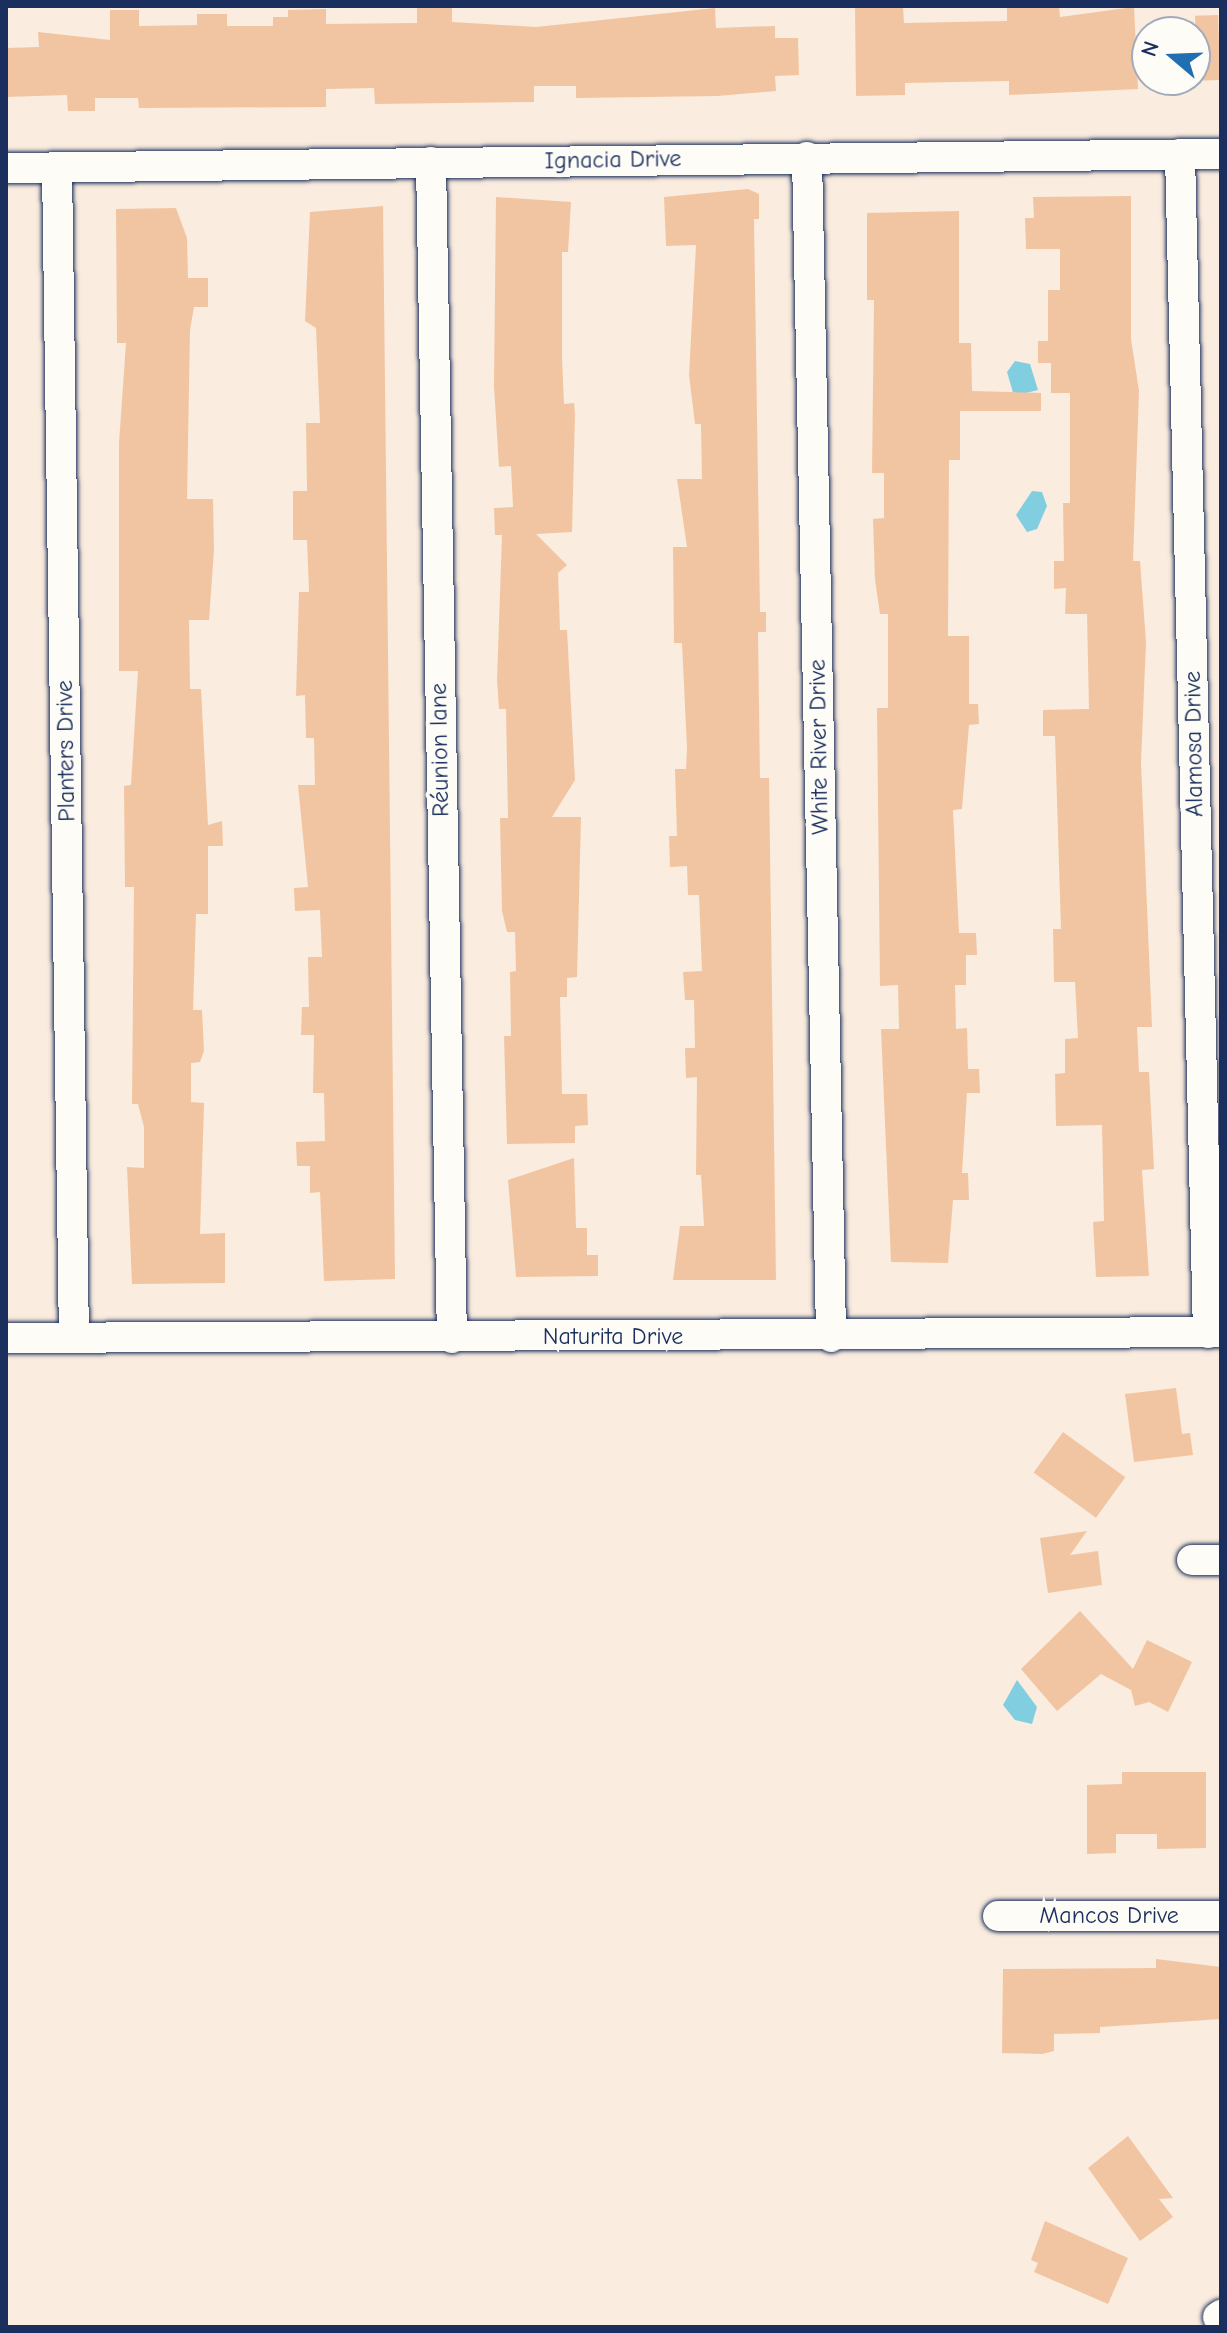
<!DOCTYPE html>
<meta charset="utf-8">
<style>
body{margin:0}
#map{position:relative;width:1227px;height:2333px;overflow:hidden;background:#faecde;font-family:"Comic Neue",sans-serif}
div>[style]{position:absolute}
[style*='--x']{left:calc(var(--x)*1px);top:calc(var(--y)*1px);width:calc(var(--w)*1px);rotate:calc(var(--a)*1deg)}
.water>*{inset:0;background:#81cee1}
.building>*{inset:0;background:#f2c5a2;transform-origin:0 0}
.roads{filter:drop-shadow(0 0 2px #1b2f5e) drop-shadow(0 0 2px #1b2f5e)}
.minor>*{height:30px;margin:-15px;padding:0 15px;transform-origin:15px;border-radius:15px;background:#fdfcf7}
span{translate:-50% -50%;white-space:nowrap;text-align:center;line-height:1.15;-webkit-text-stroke:8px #fdfcf7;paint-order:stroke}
.street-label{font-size:24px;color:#1b2f5e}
.frame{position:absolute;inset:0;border:8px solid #1b2f5e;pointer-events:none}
.north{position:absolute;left:1131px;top:16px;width:80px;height:80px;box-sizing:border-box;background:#fdfcf7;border:2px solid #a3aaba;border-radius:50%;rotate:289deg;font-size:22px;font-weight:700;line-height:32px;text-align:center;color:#1b2f5e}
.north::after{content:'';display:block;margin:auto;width:28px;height:36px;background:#1f6fb2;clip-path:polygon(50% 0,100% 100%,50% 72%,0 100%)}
</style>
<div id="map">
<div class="water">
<div style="clip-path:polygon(1015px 361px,1030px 364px,1038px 390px,1014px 396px,1007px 372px)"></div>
<div style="clip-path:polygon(1032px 491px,1042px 492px,1047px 506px,1037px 529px,1027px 532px,1016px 515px)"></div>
<div style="clip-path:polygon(1017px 1680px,1037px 1707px,1032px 1724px,1015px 1720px,1003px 1705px)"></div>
</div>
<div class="building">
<div style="clip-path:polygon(417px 6px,452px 6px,452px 22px,536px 27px,715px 8px,716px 28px,775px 26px,775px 38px,798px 38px,799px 75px,775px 76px,776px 91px,717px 96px,576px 98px,576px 86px,534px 86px,534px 102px,375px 104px,374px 88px,326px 89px,326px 107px,139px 108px,138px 98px,95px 98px,95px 111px,68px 111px,67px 95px,6px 97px,6px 48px,39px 47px,38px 32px,110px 40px,110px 10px,139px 10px,139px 26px,197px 25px,197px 14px,227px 14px,227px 26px,273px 26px,273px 17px,288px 17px,288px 10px,326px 9px,326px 24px,417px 23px)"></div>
<div style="clip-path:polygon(855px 6px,903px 6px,904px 23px,1007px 21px,1007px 6px,1059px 6px,1060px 17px,1134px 7px,1138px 89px,1009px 95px,1009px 81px,905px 83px,905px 95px,856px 96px)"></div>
<div style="left:1218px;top:15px;width:65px;height:23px;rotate:88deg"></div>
<div style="clip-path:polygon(748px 189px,759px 194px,759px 219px,754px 219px,760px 612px,766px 612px,766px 632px,758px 632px,760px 778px,769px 778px,776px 1280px,673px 1280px,680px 1226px,704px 1226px,701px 1175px,696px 1175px,697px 1077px,686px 1078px,685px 1048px,695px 1048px,694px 1000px,685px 1000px,683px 972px,702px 971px,699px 895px,688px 895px,687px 866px,670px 867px,669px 836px,677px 836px,675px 769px,686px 769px,687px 748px,682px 643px,674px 643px,673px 547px,687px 547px,677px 479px,702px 479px,701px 424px,695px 424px,689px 375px,696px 245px,666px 246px,664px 197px)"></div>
<div style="clip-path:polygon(1131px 196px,1131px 339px,1139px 391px,1133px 561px,1140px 561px,1146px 642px,1141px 762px,1152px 1027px,1137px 1027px,1139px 1072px,1149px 1072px,1154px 1169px,1142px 1170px,1149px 1276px,1096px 1277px,1093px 1222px,1104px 1221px,1102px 1125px,1056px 1126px,1055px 1074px,1065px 1073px,1065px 1039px,1078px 1038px,1075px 982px,1054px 982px,1053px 929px,1061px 929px,1055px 736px,1043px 736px,1043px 710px,1089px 709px,1087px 614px,1065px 614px,1066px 588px,1054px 589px,1054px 561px,1064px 561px,1063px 503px,1070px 503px,1070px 393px,1051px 393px,1051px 363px,1038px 363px,1038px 341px,1048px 341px,1048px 290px,1060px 290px,1060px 249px,1026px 249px,1025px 218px,1034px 218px,1033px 197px)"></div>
<div style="clip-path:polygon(496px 197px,571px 202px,568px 252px,562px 252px,562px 358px,564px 404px,574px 403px,575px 414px,572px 532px,536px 534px,567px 565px,558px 573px,560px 630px,567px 630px,575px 780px,552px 817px,581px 817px,577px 977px,567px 978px,567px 997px,560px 997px,562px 1094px,587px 1094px,588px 1125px,575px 1126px,575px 1143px,507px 1144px,504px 1036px,511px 1036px,510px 972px,516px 971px,515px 932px,507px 932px,502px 911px,500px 818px,508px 818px,506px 709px,499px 709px,497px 680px,502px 535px,495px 535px,494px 508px,513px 507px,511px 466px,499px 467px,494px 386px)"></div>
<div style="clip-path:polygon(383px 206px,395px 1279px,324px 1281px,320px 1192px,310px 1193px,310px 1166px,297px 1166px,296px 1142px,325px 1141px,324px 1093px,313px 1093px,314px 1035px,301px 1035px,302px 1007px,309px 1007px,308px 957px,322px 957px,320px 910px,295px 911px,294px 888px,308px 887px,298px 785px,315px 785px,314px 738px,306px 738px,305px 695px,296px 696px,299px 592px,309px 592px,307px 540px,293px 540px,293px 491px,307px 491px,306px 423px,320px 423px,316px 328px,305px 321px,310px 212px)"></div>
<div style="clip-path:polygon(176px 208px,187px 238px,188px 278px,208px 278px,208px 307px,194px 307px,190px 330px,187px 499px,213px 499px,214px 550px,209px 620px,189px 620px,190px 689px,201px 689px,208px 825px,222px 821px,223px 846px,208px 846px,208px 914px,196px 914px,193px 1010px,202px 1010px,204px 1051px,200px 1062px,191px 1063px,191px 1102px,204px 1103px,200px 1234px,225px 1233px,225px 1283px,132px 1284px,127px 1167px,144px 1168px,144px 1127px,138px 1104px,132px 1104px,134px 887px,125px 887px,124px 786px,131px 785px,138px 671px,119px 671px,119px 443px,126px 343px,117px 343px,116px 209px)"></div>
<div style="clip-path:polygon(959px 211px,959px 343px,971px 343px,972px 391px,1041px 393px,1041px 411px,960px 411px,960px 460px,949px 460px,948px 636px,969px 636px,969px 704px,978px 704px,979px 724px,969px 725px,962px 809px,953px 810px,959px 933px,976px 933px,977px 955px,966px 955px,966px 985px,955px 985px,956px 1029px,967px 1028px,968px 1069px,979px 1069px,980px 1093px,967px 1093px,962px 1173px,968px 1173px,969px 1200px,953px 1200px,948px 1263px,891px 1262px,881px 1029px,899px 1029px,898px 985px,880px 986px,877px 708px,888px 708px,888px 614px,880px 614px,875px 580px,873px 519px,884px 518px,884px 473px,872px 473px,874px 300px,867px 300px,867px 213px)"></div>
<div style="clip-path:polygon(574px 1158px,576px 1228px,587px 1228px,587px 1255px,598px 1255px,598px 1276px,516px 1277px,508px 1180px)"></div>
<div style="clip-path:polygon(1176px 1388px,1182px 1434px,1190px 1433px,1193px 1455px,1134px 1462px,1125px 1394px)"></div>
<div style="left:1063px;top:1432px;width:77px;height:50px;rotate:36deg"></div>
<div style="clip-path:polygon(1087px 1531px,1070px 1555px,1098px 1551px,1102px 1585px,1048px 1593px,1040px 1538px)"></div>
<div style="clip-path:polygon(1080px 1611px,1133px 1669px,1147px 1640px,1192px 1662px,1168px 1712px,1149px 1702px,1135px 1706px,1131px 1690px,1101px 1674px,1057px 1711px,1021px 1669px)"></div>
<div style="clip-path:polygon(1122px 1772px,1206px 1772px,1206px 1848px,1157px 1849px,1157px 1834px,1116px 1834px,1116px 1853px,1087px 1854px,1087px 1785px,1122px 1784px)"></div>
<div style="clip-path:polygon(1156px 1959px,1221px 1967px,1221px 2019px,1100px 2027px,1100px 2033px,1054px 2034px,1054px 2051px,1042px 2054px,1002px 2053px,1003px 1969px,1156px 1968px)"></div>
<div style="clip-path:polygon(1128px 2136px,1173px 2198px,1159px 2199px,1173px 2217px,1140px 2241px,1088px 2168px)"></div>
<div style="clip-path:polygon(1045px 2221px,1128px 2258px,1108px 2304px,1034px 2272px,1038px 2263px,1031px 2260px)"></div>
</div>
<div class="roads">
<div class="minor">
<div style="--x:1180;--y:154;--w:1179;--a:88.64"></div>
<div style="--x:807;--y:157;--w:1180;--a:88.83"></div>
<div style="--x:431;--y:162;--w:1176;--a:88.98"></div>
<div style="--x:57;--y:167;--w:1168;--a:89.17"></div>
<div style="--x:6;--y:168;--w:1215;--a:-0.66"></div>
<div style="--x:6;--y:1338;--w:1215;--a:-0.28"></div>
<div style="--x:1192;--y:1560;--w:29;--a:0"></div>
<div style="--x:998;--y:1916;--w:223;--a:0"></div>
<div style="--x:1218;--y:2317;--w:4;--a:-34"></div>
</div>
</div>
<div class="street-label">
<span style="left:613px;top:160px;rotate:-1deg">Ignacia Drive</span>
<span style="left:1194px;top:744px;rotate:-91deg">Alamosa Drive</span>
<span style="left:819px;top:747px;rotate:-91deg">White River Drive</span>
<span style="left:440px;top:750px;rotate:-91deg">Réunion lane</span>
<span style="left:66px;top:751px;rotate:-91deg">Planters Drive</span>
<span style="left:613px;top:1337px">Naturita Drive</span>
<span style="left:1109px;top:1916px">Mancos Drive</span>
</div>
<div class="frame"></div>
<div class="north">N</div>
</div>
